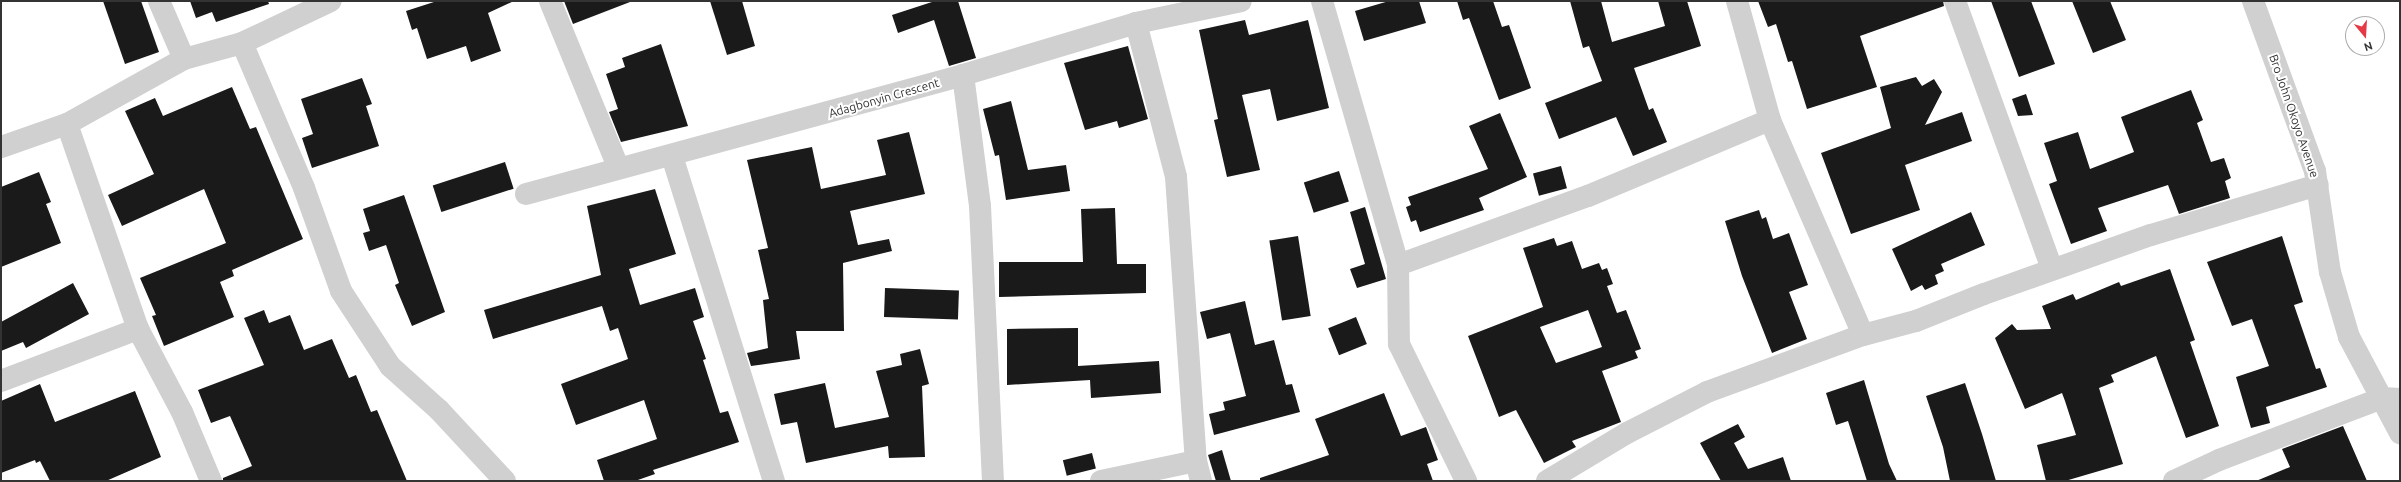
<!DOCTYPE html>
<style>
body{margin:0}
#map{position:relative;width:2401px;height:482px;overflow:hidden;background:#fff;font-family:Ubuntu,sans-serif}
div>[style]{position:absolute}
[style*='--x']{left:calc(var(--x)*1px);top:calc(var(--y)*1px);width:calc(var(--w)*1px);rotate:calc(var(--a)*1deg)}
.building>*{inset:0;background:#1a1a1a;transform-origin:0 0}
.street>*{height:22px;margin:-11px;padding:0 11px;transform-origin:11px;border-radius:11px;background:#d0d0d0}
span{translate:-50% -50%;white-space:nowrap;text-align:center;line-height:1.15;-webkit-text-stroke:4px #fff;paint-order:stroke}
.street-label{font-size:12px;color:#333}
.frame{position:absolute;inset:0;border:2px solid #333;pointer-events:none}
.north{position:absolute;left:2345px;top:16px;width:40px;height:40px;box-sizing:border-box;background:#fff;border:1px solid #adadad;border-radius:50%;rotate:162deg;font-size:11px;font-weight:700;line-height:16px;text-align:center;color:#333}
.north::after{content:'';display:block;margin:auto;width:14px;height:18px;background:#e63946;clip-path:polygon(50% 0,100% 100%,50% 72%,0 100%)}
</style>
<div id="map">
<div class="building">
<div style="clip-path:polygon(103px 1px,141px 1px,159px 52px,125px 64px)"></div>
<div style="clip-path:polygon(190px 1px,268px 1px,269px 4px,216px 22px,212px 12px,196px 18px)"></div>
<div style="clip-path:polygon(437px 1px,514px 1px,488px 13px,501px 51px,471px 62px,466px 46px,427px 59px,417px 28px,412px 30px,406px 11px)"></div>
<div style="clip-path:polygon(564px 1px,630px 1px,630px 2px,573px 24px)"></div>
<div style="clip-path:polygon(710px 1px,742px 1px,755px 46px,727px 55px)"></div>
<div style="clip-path:polygon(935px 1px,958px 1px,976px 58px,949px 66px,934px 20px,898px 33px,892px 15px)"></div>
<div style="clip-path:polygon(1389px 1px,1419px 1px,1426px 23px,1364px 41px,1355px 11px)"></div>
<div style="clip-path:polygon(1457px 1px,1493px 1px,1502px 27px,1509px 25px,1531px 88px,1499px 100px,1469px 18px,1463px 20px)"></div>
<div style="clip-path:polygon(1570px 1px,1601px 1px,1612px 42px,1665px 26px,1658px 1px,1687px 1px,1701px 46px,1634px 68px,1649px 110px,1653px 108px,1667px 142px,1633px 156px,1616px 117px,1559px 139px,1545px 103px,1602px 81px,1589px 46px,1583px 48px)"></div>
<div style="clip-path:polygon(1758px 1px,1943px 1px,1944px 6px,1860px 36px,1877px 87px,1807px 109px,1792px 61px,1788px 62px,1776px 24px,1768px 27px)"></div>
<div style="clip-path:polygon(1991px 1px,2031px 1px,2055px 64px,2019px 77px)"></div>
<div style="clip-path:polygon(2072px 1px,2110px 1px,2126px 40px,2093px 53px)"></div>
<div style="clip-path:polygon(1245px 20px,1249px 35px,1308px 20px,1329px 108px,1277px 121px,1270px 89px,1242px 95px,1260px 170px,1227px 177px,1214px 120px,1218px 119px,1199px 30px)"></div>
<div style="clip-path:polygon(661px 44px,688px 126px,621px 142px,609px 112px,618px 109px,606px 74px,625px 67px,622px 58px)"></div>
<div style="clip-path:polygon(1128px 46px,1148px 119px,1119px 128px,1117px 121px,1085px 130px,1064px 63px)"></div>
<div style="clip-path:polygon(1916px 77px,1922px 86px,1934px 79px,1942px 92px,1925px 125px,1962px 112px,1972px 141px,1905px 165px,1920px 210px,1851px 234px,1821px 153px,1891px 128px,1880px 87px)"></div>
<div style="clip-path:polygon(362px 78px,372px 104px,366px 106px,379px 146px,312px 168px,302px 138px,313px 134px,301px 99px)"></div>
<div style="clip-path:polygon(232px 87px,250px 129px,256px 127px,303px 239px,232px 270px,234px 276px,220px 282px,234px 317px,164px 346px,152px 316px,156px 315px,140px 278px,226px 243px,204px 189px,122px 226px,108px 195px,154px 174px,125px 111px,155px 98px,163px 116px)"></div>
<div style="clip-path:polygon(2191px 90px,2203px 120px,2197px 123px,2211px 162px,2224px 158px,2231px 178px,2225px 181px,2230px 198px,2179px 214px,2168px 185px,2098px 208px,2107px 231px,2071px 244px,2049px 184px,2057px 181px,2044px 143px,2078px 132px,2090px 169px,2134px 152px,2121px 117px)"></div>
<div style="clip-path:polygon(2026px 94px,2033px 115px,2018px 116px,2012px 99px)"></div>
<div style="clip-path:polygon(1011px 101px,1028px 170px,1066px 165px,1070px 191px,1006px 200px,999px 155px,995px 156px,983px 109px)"></div>
<div style="clip-path:polygon(1500px 113px,1527px 177px,1479px 198px,1484px 210px,1420px 232px,1416px 220px,1411px 222px,1406px 207px,1411px 205px,1408px 197px,1488px 169px,1469px 126px)"></div>
<div style="clip-path:polygon(909px 132px,925px 194px,850px 211px,858px 245px,889px 239px,892px 251px,843px 263px,844px 331px,796px 331px,800px 359px,751px 366px,747px 353px,768px 348px,763px 300px,769px 299px,758px 250px,768px 248px,747px 160px,812px 147px,821px 189px,886px 175px,877px 140px)"></div>
<div style="left:505px;top:162px;width:28px;height:76px;rotate:72deg"></div>
<div style="left:1561px;top:166px;width:23px;height:29px;rotate:75deg"></div>
<div style="left:1339px;top:171px;width:32px;height:37px;rotate:72deg"></div>
<div style="clip-path:polygon(39px 172px,51px 202px,46px 204px,61px 243px,1px 267px,1px 187px)"></div>
<div style="clip-path:polygon(655px 189px,676px 254px,629px 269px,640px 305px,695px 288px,704px 317px,693px 321px,706px 359px,703px 360px,720px 413px,728px 411px,739px 442px,653px 470px,655px 474px,635px 481px,604px 481px,597px 460px,657px 439px,644px 400px,576px 425px,561px 384px,628px 359px,618px 328px,610px 331px,602px 306px,493px 339px,484px 310px,601px 275px,587px 206px)"></div>
<div style="clip-path:polygon(404px 195px,445px 312px,412px 326px,395px 285px,399px 283px,386px 245px,369px 251px,363px 233px,370px 231px,363px 209px)"></div>
<div style="clip-path:polygon(1365px 207px,1386px 279px,1357px 288px,1350px 269px,1365px 264px,1350px 212px)"></div>
<div style="clip-path:polygon(1115px 208px,1117px 264px,1146px 264px,1146px 293px,999px 297px,999px 262px,1083px 262px,1081px 209px)"></div>
<div style="clip-path:polygon(1759px 210px,1762px 219px,1766px 217px,1773px 239px,1789px 233px,1808px 285px,1789px 292px,1807px 339px,1772px 353px,1742px 276px,1725px 221px)"></div>
<div style="clip-path:polygon(1971px 212px,1985px 245px,1941px 264px,1944px 271px,1935px 275px,1938px 284px,1925px 290px,1922px 285px,1911px 291px,1892px 249px)"></div>
<div style="left:1298px;top:236px;width:81px;height:29px;rotate:81deg"></div>
<div style="clip-path:polygon(2282px 236px,2303px 302px,2294px 305px,2316px 369px,2320px 368px,2327px 387px,2266px 407px,2270px 423px,2251px 428px,2236px 377px,2269px 366px,2252px 319px,2232px 326px,2207px 262px)"></div>
<div style="clip-path:polygon(evenodd,1554px 238px,1557px 246px,1572px 241px,1582px 269px,1599px 263px,1602px 270px,1607px 268px,1613px 284px,1607px 286px,1617px 313px,1626px 310px,1641px 349px,1635px 351px,1638px 358px,1602px 371px,1621px 422px,1572px 441px,1576px 447px,1544px 463px,1516px 410px,1499px 417px,1468px 336px,1543px 307px,1523px 248px,1554px 238px,1588px 310px,1602px 347px,1556px 363px,1540px 327px,1588px 310px)"></div>
<div style="clip-path:polygon(2170px 269px,2195px 340px,2190px 342px,2219px 426px,2186px 438px,2156px 356px,2111px 375px,2114px 382px,2099px 388px,2123px 464px,2065px 481px,2046px 481px,2037px 445px,2076px 435px,2065px 401px,2062px 393px,2025px 409px,1995px 338px,2012px 324px,2017px 330px,2051px 329px,2042px 306px,2073px 294px,2076px 300px,2119px 282px,2121px 286px)"></div>
<div style="clip-path:polygon(73px 283px,89px 314px,26px 348px,23px 342px,1px 351px,1px 322px)"></div>
<div style="left:885px;top:288px;width:74px;height:29px;rotate:2deg"></div>
<div style="clip-path:polygon(1245px 301px,1255px 345px,1274px 340px,1286px 385px,1292px 384px,1300px 412px,1214px 435px,1209px 414px,1225px 410px,1223px 402px,1246px 396px,1230px 333px,1207px 339px,1200px 312px)"></div>
<div style="clip-path:polygon(264px 310px,269px 323px,290px 315px,304px 350px,332px 339px,349px 378px,356px 375px,371px 412px,377px 410px,407px 481px,223px 481px,223px 478px,252px 466px,230px 416px,211px 423px,198px 390px,264px 365px,244px 318px)"></div>
<div style="left:1356px;top:317px;width:29px;height:30px;rotate:68deg"></div>
<div style="clip-path:polygon(1078px 328px,1078px 366px,1159px 361px,1161px 393px,1091px 398px,1090px 380px,1007px 385px,1007px 329px)"></div>
<div style="clip-path:polygon(920px 349px,929px 384px,922px 386px,925px 457px,889px 458px,888px 446px,806px 463px,797px 422px,781px 425px,774px 394px,825px 383px,835px 428px,889px 417px,876px 371px,902px 365px,900px 354px)"></div>
<div style="clip-path:polygon(1864px 380px,1889px 464px,1897px 481px,1867px 481px,1848px 421px,1836px 425px,1826px 393px)"></div>
<div style="clip-path:polygon(1965px 383px,1982px 434px,1996px 481px,1950px 481px,1943px 447px,1926px 396px)"></div>
<div style="clip-path:polygon(40px 384px,55px 422px,135px 391px,161px 457px,106px 481px,50px 481px,40px 461px,36px 463px,35px 460px,1px 473px,1px 401px)"></div>
<div style="clip-path:polygon(1384px 393px,1401px 436px,1426px 427px,1438px 460px,1427px 464px,1433px 481px,1260px 481px,1260px 478px,1329px 455px,1315px 419px)"></div>
<div style="clip-path:polygon(1738px 424px,1745px 437px,1734px 443px,1748px 469px,1783px 457px,1791px 481px,1721px 481px,1700px 443px)"></div>
<div style="clip-path:polygon(2343px 426px,2367px 481px,2256px 481px,2290px 467px,2282px 449px)"></div>
<div style="clip-path:polygon(1222px 450px,1231px 481px,1216px 481px,1208px 455px)"></div>
<div style="left:1092px;top:453px;width:16px;height:30px;rotate:76deg"></div>
</div>
<div class="street">
<div style="--x:159;--y:1;--w:63;--a:66.7"></div>
<div style="--x:550;--y:1;--w:179;--a:67.7"></div>
<div style="--x:1322;--y:1;--w:275;--a:73.9"></div>
<div style="--x:1398;--y:265;--w:79;--a:89.3"></div>
<div style="--x:1399;--y:344;--w:153;--a:63.9"></div>
<div style="--x:1737;--y:1;--w:123;--a:74.5"></div>
<div style="--x:1770;--y:120;--w:234;--a:66.6"></div>
<div style="--x:1955;--y:1;--w:285;--a:70.1"></div>
<div style="--x:2253;--y:1;--w:181;--a:70"></div>
<div style="--x:2315;--y:171;--w:102;--a:81.6"></div>
<div style="--x:2330;--y:272;--w:68;--a:73.7"></div>
<div style="--x:2349;--y:337;--w:109;--a:62"></div>
<div style="--x:1136;--y:23;--w:159;--a:75.4"></div>
<div style="--x:1176;--y:177;--w:285;--a:86"></div>
<div style="--x:1196;--y:461;--w:21;--a:76"></div>
<div style="--x:242;--y:43;--w:158;--a:66.8"></div>
<div style="--x:304;--y:188;--w:109;--a:70.2"></div>
<div style="--x:341;--y:291;--w:90;--a:56.8"></div>
<div style="--x:390;--y:366;--w:66;--a:41.9"></div>
<div style="--x:439;--y:410;--w:97;--a:47.1"></div>
<div style="--x:963;--y:75;--w:132;--a:82.6"></div>
<div style="--x:980;--y:206;--w:275;--a:87.3"></div>
<div style="--x:67;--y:124;--w:217;--a:70.9"></div>
<div style="--x:138;--y:329;--w:94;--a:62.1"></div>
<div style="--x:182;--y:412;--w:75;--a:67.2"></div>
<div style="--x:1;--y:147;--w:70;--a:-19.2"></div>
<div style="--x:67;--y:124;--w:134;--a:-29.1"></div>
<div style="--x:184;--y:59;--w:60;--a:-15.4"></div>
<div style="--x:242;--y:43;--w:98;--a:-25.3"></div>
<div style="--x:672;--y:156;--w:341;--a:72.6"></div>
<div style="--x:526;--y:194;--w:453;--a:-15.2"></div>
<div style="--x:963;--y:75;--w:181;--a:-16.7"></div>
<div style="--x:1136;--y:23;--w:107;--a:-11.8"></div>
<div style="--x:1398;--y:265;--w:202;--a:-20"></div>
<div style="--x:1588;--y:196;--w:197;--a:-22.7"></div>
<div style="--x:1;--y:381;--w:147;--a:-20.8"></div>
<div style="--x:1101;--y:481;--w:97;--a:-11.9"></div>
<div style="--x:1547;--y:481;--w:93;--a:-31"></div>
<div style="--x:1627;--y:433;--w:90;--a:-27.1"></div>
<div style="--x:1707;--y:392;--w:166;--a:-20.1"></div>
<div style="--x:1863;--y:335;--w:55;--a:-14.8"></div>
<div style="--x:1916;--y:321;--w:73;--a:-21.7"></div>
<div style="--x:1984;--y:294;--w:177;--a:-19.5"></div>
<div style="--x:2151;--y:235;--w:174;--a:-16.7"></div>
<div style="--x:2174;--y:481;--w:50;--a:-25"></div>
<div style="--x:2219;--y:460;--w:174;--a:-20.8"></div>
<div style="--x:2382;--y:398;--w:18;--a:3"></div>
</div>
<div class="street-label">
<span style="left:884px;top:98px;rotate:-16deg">Adagbonyin Crescent</span>
<span style="left:2294px;top:116px;rotate:71deg">Bro John Okoyo Avenue</span>
</div>
<div class="frame"></div>
<div class="north">N</div>
</div>
